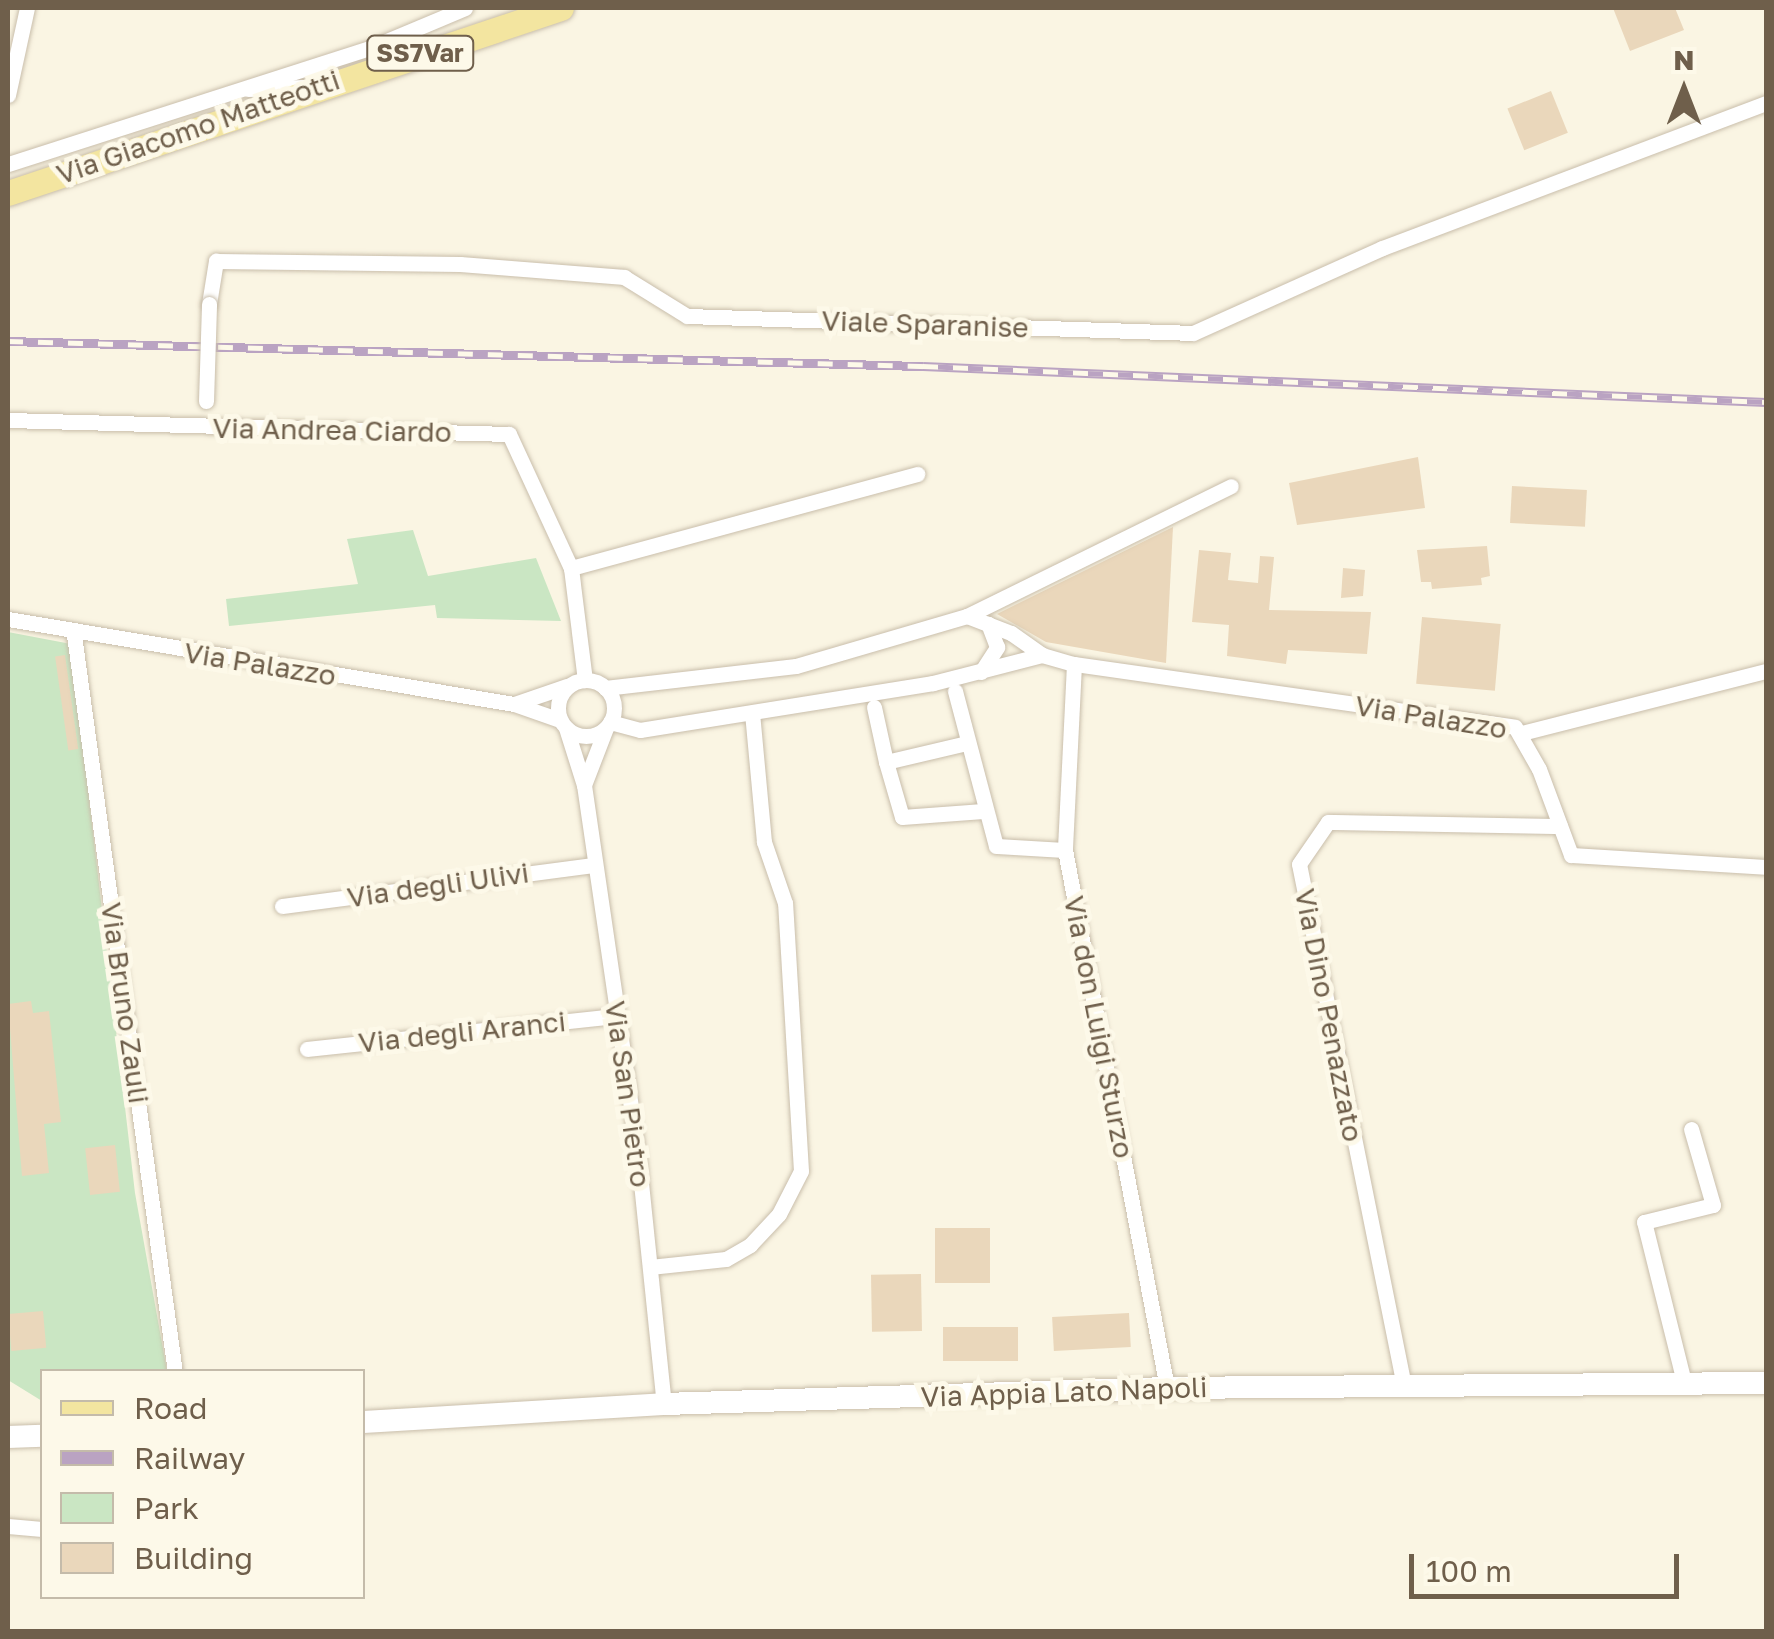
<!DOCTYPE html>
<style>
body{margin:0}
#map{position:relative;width:1774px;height:1639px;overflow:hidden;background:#faf5e3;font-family:"Golos Text",sans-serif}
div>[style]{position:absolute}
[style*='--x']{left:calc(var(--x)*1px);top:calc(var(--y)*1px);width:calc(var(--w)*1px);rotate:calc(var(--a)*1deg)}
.green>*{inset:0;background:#cae6c3}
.building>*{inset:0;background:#ead7bb;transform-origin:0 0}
.roads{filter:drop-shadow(0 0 2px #c9beab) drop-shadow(0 0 2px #c9beab)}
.street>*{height:15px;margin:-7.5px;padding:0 7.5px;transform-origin:7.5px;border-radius:7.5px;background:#fff}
.street>.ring{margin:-7.5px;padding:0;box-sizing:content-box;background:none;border:15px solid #fff;border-radius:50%}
.secondary>*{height:22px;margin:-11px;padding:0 11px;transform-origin:11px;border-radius:11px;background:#fff}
.primary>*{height:25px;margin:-12.5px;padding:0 12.5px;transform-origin:12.5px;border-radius:12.5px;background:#f3e5a0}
.rail>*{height:9px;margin-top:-4.5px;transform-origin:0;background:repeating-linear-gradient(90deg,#fdf9e9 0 15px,#baa3c2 0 30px);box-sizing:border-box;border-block:2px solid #baa3c2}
.bridges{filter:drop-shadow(0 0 2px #c9beab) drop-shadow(0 0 2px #c9beab)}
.street-bridge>*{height:15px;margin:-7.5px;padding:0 7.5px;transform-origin:7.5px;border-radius:7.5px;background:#fff}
span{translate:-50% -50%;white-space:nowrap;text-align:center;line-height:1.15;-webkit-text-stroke:10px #fdf9e9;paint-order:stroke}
.shield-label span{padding:2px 8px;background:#fdf9e9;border:2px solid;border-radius:8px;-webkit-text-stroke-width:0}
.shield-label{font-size:25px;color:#6f5f4b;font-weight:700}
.street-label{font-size:28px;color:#6f5f4b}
.frame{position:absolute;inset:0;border:10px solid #6f5f4b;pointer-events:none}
.legend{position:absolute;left:40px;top:1369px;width:325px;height:230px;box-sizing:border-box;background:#fdf9e9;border:2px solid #c4bbaa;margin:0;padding:12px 18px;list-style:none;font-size:30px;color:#6f5f4b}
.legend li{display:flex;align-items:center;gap:20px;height:50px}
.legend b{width:50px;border:2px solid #c4bbaa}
.north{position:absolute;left:1634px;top:40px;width:100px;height:100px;-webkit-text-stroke:8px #fdf9e9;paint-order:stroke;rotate:0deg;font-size:28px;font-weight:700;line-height:40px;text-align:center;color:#6f5f4b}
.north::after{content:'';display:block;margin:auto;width:35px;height:45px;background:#6f5f4b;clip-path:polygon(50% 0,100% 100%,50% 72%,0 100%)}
.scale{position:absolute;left:1409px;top:1554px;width:270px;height:45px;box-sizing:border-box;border:5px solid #6f5f4b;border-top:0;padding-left:12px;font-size:30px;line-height:35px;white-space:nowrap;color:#6f5f4b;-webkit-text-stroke:8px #fdf9e9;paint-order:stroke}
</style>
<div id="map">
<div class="green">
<div style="clip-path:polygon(413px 530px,428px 576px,536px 558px,561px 621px,437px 618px,435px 605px,229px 626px,226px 599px,358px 584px,347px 539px)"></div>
<div style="clip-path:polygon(8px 632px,71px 644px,135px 1193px,167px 1371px,42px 1372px,42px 1401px,8px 1380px)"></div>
</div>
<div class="building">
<div style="clip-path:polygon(1613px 8px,1675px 8px,1684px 30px,1630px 51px)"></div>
<div style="left:1551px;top:91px;width:45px;height:47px;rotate:68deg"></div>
<div style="clip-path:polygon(1418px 457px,1425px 508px,1297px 525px,1289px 483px)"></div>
<div style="left:1512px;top:486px;width:75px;height:37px;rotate:3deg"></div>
<div style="clip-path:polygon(1173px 527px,1166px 663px,1046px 642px,997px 614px)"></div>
<div style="clip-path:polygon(1487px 546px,1490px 576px,1481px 578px,1482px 585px,1432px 589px,1431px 582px,1421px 582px,1417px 550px)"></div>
<div style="clip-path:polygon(1199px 550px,1231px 553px,1228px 580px,1258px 583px,1260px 556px,1274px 557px,1269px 610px,1371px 612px,1367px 654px,1288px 650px,1286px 664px,1227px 656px,1229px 625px,1192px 622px)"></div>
<div style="clip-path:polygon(1343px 568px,1365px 570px,1363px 596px,1341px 598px)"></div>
<div style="left:1422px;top:617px;width:79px;height:67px;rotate:5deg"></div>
<div style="left:65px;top:655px;width:95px;height:10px;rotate:82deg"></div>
<div style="clip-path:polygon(31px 1001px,33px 1013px,49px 1011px,61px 1122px,44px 1124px,49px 1173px,22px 1176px,8px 1004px)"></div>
<div style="left:115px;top:1145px;width:47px;height:30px;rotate:84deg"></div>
<div style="left:935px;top:1228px;width:55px;height:55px"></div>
<div style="left:921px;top:1274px;width:57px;height:50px;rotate:89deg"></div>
<div style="left:43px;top:1311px;width:37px;height:35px;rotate:85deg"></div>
<div style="left:1129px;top:1313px;width:34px;height:77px;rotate:87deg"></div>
<div style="left:943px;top:1327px;width:75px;height:34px"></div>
</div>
<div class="roads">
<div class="street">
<div style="--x:248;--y:89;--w:57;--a:-2"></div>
<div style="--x:8;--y:95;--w:89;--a:-77.7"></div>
<div style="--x:8;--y:164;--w:380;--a:-17.8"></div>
<div style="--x:370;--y:48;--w:103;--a:-22.8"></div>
<div style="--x:209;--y:304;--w:44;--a:-80.8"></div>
<div style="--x:216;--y:261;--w:244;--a:0.7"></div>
<div style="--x:460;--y:264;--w:165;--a:4.5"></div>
<div style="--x:624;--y:277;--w:74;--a:31.8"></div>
<div style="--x:687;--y:316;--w:506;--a:1.92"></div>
<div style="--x:1193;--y:333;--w:207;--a:-24.2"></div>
<div style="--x:1382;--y:248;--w:410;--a:-20.7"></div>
<div style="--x:8;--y:420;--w:501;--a:1.6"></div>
<div style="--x:509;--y:434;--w:148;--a:65.2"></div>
<div style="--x:571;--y:568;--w:359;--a:-15.2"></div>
<div style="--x:571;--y:568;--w:113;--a:82.9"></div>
<div style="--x:967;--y:616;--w:294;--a:-26.2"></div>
<div style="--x:8;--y:619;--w:513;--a:9.54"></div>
<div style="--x:514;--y:704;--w:49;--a:19.2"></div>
<div style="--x:74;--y:635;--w:744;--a:82.2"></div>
<div style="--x:1074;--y:664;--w:186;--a:92.8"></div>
<div style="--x:1065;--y:850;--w:548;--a:79.26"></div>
<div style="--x:981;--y:672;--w:30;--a:-57"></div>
<div style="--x:997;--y:647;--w:25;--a:-111"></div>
<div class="ring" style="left:558px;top:680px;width:41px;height:41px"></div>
<div style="--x:605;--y:688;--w:192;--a:-6.6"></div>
<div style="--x:796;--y:666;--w:178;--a:-16.3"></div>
<div style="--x:967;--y:616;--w:47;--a:21.1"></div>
<div style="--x:1011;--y:633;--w:38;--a:35"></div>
<div style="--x:1042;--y:655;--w:33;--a:16"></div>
<div style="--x:1074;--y:664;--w:445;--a:8.1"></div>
<div style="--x:1515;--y:727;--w:48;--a:60.3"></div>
<div style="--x:1539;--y:769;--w:92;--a:69.6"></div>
<div style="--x:1571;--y:855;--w:195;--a:3.5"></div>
<div style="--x:955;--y:691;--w:160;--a:75.2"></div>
<div style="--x:996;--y:846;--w:69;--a:3.3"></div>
<div style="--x:514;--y:704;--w:56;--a:-18.8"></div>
<div style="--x:874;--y:707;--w:56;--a:77.7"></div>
<div style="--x:886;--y:762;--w:83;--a:-13.2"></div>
<div style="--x:610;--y:722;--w:31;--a:15"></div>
<div style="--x:640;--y:730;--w:297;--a:-9.1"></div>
<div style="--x:933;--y:683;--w:113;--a:-14.4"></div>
<div style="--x:566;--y:728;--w:60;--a:72.5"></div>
<div style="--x:584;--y:785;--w:373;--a:81.7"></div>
<div style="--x:638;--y:1154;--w:251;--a:84.1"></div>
<div style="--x:1522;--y:733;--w:252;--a:-14.3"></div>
<div style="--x:886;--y:762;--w:57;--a:73.8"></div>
<div style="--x:902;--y:817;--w:81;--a:-4.2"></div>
<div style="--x:584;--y:785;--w:61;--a:-68.9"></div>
<div style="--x:282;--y:906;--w:314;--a:-7.5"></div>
<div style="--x:307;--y:1049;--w:312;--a:-6.1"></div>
<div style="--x:650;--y:1267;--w:76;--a:-6"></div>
<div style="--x:726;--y:1259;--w:28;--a:-30"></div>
<div style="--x:750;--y:1245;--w:42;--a:-46.9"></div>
<div style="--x:779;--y:1214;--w:48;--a:-62.9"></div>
<div style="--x:801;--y:1171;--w:268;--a:-93.4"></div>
<div style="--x:785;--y:903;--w:65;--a:-109"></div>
<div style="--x:764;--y:842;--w:130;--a:-95.3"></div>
<div style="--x:1684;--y:1382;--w:165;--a:-104"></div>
<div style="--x:1644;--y:1222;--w:71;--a:-13.8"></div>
<div style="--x:1713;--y:1205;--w:79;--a:-106.1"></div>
<div style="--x:1404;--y:1386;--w:532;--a:-101.37"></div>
<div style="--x:1299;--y:864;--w:51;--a:-55.4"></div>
<div style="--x:1328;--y:822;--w:232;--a:1"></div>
<div style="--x:8;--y:1526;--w:34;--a:5"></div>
</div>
<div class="secondary">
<div style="--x:362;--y:1422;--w:303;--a:-3.4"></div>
<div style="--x:664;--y:1404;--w:503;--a:-1.82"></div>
<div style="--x:1167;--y:1388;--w:599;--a:-0.48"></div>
<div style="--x:8;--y:1437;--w:34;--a:-2"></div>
</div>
<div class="primary">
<div style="--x:8;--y:193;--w:583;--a:-18.5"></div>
</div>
</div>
<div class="rail">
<div style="--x:8;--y:341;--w:915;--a:1.57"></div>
<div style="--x:923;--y:366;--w:844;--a:2.45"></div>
</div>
<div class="bridges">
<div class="street-bridge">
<div style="--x:206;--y:401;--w:97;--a:-88.2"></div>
</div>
</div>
<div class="shield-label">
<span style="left:420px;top:53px">SS7Var</span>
</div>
<div class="street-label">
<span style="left:198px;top:127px;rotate:-19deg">Via Giacomo Matteotti</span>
<span style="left:925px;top:324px;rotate:2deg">Viale Sparanise</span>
<span style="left:332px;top:430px;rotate:1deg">Via Andrea Ciardo</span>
<span style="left:260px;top:664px;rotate:9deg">Via Palazzo</span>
<span style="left:1431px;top:717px;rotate:9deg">Via Palazzo</span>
<span style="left:438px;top:885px;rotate:-8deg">Via degli Ulivi</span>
<span style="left:125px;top:1003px;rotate:82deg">Via Bruno Zauli</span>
<span style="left:1329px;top:1015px;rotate:79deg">Via Dino Penazzato</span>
<span style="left:1099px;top:1027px;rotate:79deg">Via don Luigi Sturzo</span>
<span style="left:462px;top:1032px;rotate:-6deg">Via degli Aranci</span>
<span style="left:628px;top:1094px;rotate:82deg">Via San Pietro</span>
<span style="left:1064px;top:1392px;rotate:-2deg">Via Appia Lato Napoli</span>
</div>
<div class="frame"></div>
<ul class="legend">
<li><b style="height:12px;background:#f3e5a0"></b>Road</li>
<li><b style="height:12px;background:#baa3c2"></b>Railway</li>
<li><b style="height:28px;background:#cae6c3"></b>Park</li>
<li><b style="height:28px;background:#ead7bb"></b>Building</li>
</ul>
<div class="north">N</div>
<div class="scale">100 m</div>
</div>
